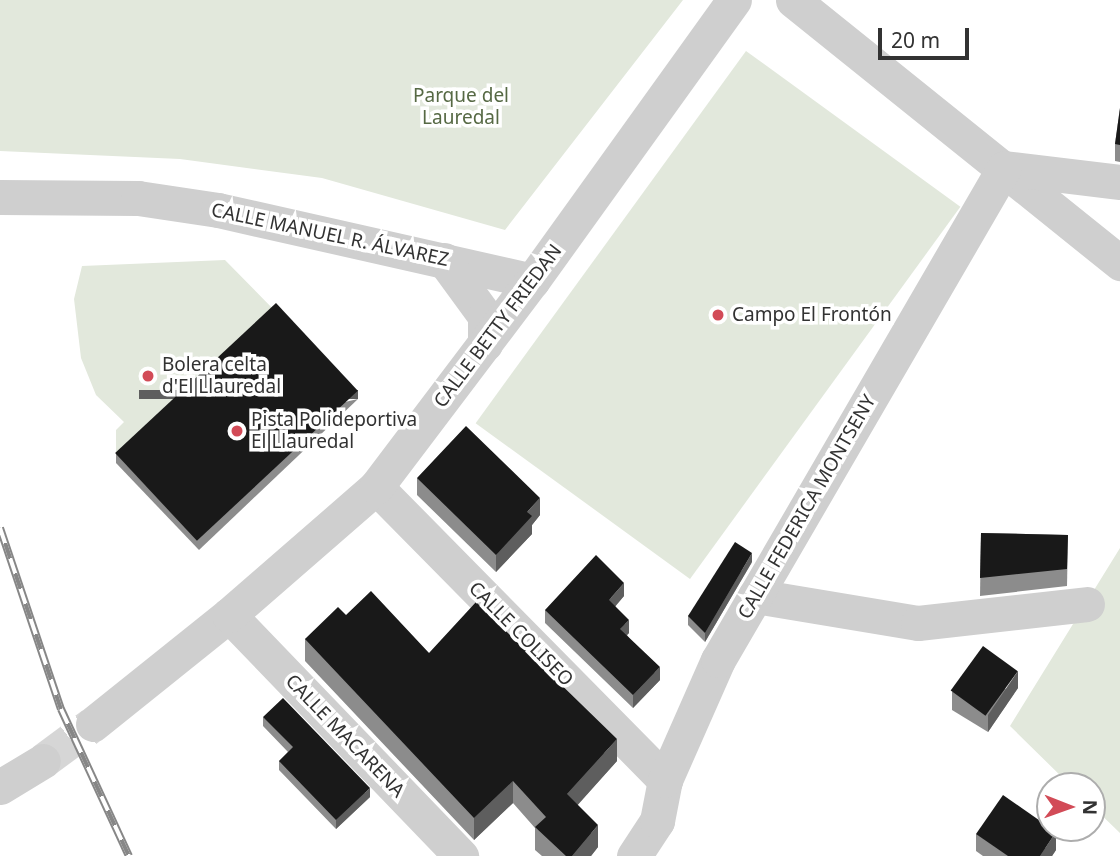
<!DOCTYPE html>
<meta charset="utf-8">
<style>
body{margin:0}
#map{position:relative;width:1120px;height:856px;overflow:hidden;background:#fff;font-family:"Noto Sans",sans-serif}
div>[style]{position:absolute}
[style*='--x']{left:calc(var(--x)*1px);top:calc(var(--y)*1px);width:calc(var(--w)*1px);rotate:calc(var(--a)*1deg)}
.green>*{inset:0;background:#e2e8dc;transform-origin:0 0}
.minor-tunnel>*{height:35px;margin-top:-17.5px;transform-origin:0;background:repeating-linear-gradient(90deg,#d6d6d6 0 35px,transparent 0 53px)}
.minor>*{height:35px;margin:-17.5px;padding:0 17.5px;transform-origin:17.5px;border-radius:17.5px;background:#cfcfcf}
.rail>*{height:8px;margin-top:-4px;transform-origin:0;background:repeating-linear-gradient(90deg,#fff 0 16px,#878787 0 32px);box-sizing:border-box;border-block:2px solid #878787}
.wall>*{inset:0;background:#8c8c8c}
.shaded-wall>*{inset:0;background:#5e5e5e;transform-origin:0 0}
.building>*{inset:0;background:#191919;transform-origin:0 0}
.dots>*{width:19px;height:19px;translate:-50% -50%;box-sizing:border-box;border:4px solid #fff;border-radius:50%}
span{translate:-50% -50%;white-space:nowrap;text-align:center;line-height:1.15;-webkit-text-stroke:7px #fff;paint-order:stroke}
.park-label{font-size:19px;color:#566944}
.street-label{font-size:19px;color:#323232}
.poi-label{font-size:19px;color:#323232}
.left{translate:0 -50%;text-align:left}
.north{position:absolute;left:1036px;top:772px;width:70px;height:70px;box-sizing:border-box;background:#fff;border:2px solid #adadad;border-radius:50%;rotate:91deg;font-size:19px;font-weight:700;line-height:28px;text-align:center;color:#323232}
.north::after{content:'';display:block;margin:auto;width:24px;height:32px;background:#d24b57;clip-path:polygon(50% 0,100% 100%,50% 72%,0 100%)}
.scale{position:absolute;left:878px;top:28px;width:91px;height:32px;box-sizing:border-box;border:4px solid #323232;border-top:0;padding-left:9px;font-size:21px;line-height:24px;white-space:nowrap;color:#323232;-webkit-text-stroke:5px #fff;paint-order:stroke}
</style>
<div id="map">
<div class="green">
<div style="clip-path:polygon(0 0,683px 0,505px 230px,322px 178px,180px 159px,0 151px)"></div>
<div style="left:746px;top:51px;width:265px;height:460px;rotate:36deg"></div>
<div style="clip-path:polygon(225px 260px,276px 312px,116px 463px,116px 430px,124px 422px,96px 395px,81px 358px,74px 299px,82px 266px)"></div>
<div style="clip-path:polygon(1120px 548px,1120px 833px,1092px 806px,1092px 786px,1071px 786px,1010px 726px)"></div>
</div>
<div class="minor-tunnel">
<div style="--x:43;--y:761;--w:62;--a:-36.5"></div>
</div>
<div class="minor">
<div style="--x:793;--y:0;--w:420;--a:38.8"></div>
<div style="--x:1004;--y:168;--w:117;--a:6.9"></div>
<div style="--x:0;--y:197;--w:138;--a:0.4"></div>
<div style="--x:138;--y:198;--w:81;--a:8.5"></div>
<div style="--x:218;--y:210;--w:322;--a:12.7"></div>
<div style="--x:444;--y:260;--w:69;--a:53.8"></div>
<div style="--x:485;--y:316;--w:28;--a:90"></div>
<div style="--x:376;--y:487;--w:412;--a:45.4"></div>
<div style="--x:755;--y:596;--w:165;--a:9.4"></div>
<div style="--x:918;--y:623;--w:170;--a:-6.4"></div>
<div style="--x:229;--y:615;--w:335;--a:46.1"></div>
<div style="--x:93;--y:724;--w:174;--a:-38.7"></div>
<div style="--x:229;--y:615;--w:195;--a:-41"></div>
<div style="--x:376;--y:487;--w:258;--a:-52.9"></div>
<div style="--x:532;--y:281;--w:346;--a:-54.3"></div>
<div style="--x:0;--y:787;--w:50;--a:-31.2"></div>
<div style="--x:634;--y:856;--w:42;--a:-56.7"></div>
<div style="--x:657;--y:821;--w:42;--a:-79"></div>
<div style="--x:665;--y:780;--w:131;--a:-66.2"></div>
<div style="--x:718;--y:660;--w:569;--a:-59.83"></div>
</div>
<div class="rail">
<div style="--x:0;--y:528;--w:191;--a:71.4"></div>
<div style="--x:61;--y:709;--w:162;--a:65.2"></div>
</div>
<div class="wall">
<div style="clip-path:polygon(1120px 108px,1120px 162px,1115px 161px,1115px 144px)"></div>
<div style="clip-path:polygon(358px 399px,199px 550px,116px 463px,116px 454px)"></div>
<div style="clip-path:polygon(417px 478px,540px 515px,532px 525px,532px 534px,496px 572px,417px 495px)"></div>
<div style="clip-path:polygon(981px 533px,1068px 535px,1067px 586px,980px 596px)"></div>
<div style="clip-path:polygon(752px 562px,705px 642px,688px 625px,688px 616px)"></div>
<div style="clip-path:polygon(624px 596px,615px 606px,629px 633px,627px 635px,660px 680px,633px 708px,545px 623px,545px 610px)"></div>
<div style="clip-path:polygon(346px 615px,429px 653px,617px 761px,577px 805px,598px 847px,591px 856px,542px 856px,535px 850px,535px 828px,513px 803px,474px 840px,305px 661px,305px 639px)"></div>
<div style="clip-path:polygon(1018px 688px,988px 732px,952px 710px,952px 692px)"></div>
<div style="clip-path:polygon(263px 717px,370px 797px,336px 829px,279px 770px,279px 761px,288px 752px,263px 726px)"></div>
<div style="clip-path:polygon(976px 834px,1056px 850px,1052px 856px,983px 856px,976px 851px)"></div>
</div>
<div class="shaded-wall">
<div style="left:358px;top:390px;width:9px;height:219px;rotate:90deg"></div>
<div style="clip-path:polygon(540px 498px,540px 515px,532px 525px,532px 534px,496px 572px,496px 555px,527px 512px)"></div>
<div style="clip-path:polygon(752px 553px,752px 562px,705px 642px,705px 633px)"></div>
<div style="clip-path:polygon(624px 583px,624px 596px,609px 614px,609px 600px)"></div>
<div style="clip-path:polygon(629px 620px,629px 633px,620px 642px,620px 629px)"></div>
<div style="clip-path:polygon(660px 667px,660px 680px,633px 708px,633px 695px)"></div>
<div style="clip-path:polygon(1018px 671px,1018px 688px,988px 732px,988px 715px)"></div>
<div style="clip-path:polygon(617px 739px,617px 761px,567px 817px,567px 794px)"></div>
<div style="clip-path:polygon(513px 781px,513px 803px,474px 840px,474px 818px)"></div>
<div style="clip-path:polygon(370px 788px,370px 797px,336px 829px,336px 820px)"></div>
<div style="clip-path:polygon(598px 825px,598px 847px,591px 856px,572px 856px)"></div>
<div style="clip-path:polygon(1056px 832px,1056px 850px,1052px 856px,1040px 856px)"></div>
</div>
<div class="building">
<div style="clip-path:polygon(1120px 108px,1120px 145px,1115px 144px)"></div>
<div style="left:276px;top:303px;width:120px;height:220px;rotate:47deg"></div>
<div style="clip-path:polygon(466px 426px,540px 498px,527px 512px,532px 516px,496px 555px,417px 478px)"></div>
<div style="clip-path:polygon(981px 533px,1068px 535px,1067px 569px,980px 578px)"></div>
<div style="clip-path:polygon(735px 542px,752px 553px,705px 633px,688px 616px)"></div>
<div style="clip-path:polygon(596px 555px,624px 583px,609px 600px,629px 620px,620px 629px,660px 667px,633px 695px,545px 610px)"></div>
<div style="clip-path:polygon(371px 591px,429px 653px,476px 602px,617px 739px,567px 794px,598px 825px,572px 856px,566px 856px,535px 827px,546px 817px,513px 781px,474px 818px,305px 639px,338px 607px,346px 615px)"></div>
<div style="left:983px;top:646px;width:43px;height:55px;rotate:36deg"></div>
<div style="clip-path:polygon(283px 698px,370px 788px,336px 820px,279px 761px,293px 747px,263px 717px)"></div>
<div style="clip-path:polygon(1003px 795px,1056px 832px,1040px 856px,1008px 856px,976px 834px)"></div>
</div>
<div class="dots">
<div style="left:718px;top:315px;background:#d24b57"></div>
<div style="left:148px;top:376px;background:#d24b57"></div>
<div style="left:237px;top:431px;background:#d24b57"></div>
</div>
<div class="park-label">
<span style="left:461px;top:107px">Parque del<br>Lauredal</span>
</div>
<div class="street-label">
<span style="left:330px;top:235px;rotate:12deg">CALLE MANUEL R. ÁLVAREZ</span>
<span style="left:498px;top:326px;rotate:-53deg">CALLE BETTY FRIEDAN</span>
<span style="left:807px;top:507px;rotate:-60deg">CALLE FEDERICA MONTSENY</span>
<span style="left:521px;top:634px;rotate:45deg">CALLE COLISEO</span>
<span style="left:345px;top:736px;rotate:46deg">CALLE MACARENA</span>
</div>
<div class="poi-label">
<span class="left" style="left:732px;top:315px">Campo El Frontón</span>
<span class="left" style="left:162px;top:376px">Bolera celta<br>d'El Llauredal</span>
<span class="left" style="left:251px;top:431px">Pista Polideportiva<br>El Llauredal</span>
</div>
<div class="north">N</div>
<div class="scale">20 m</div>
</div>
